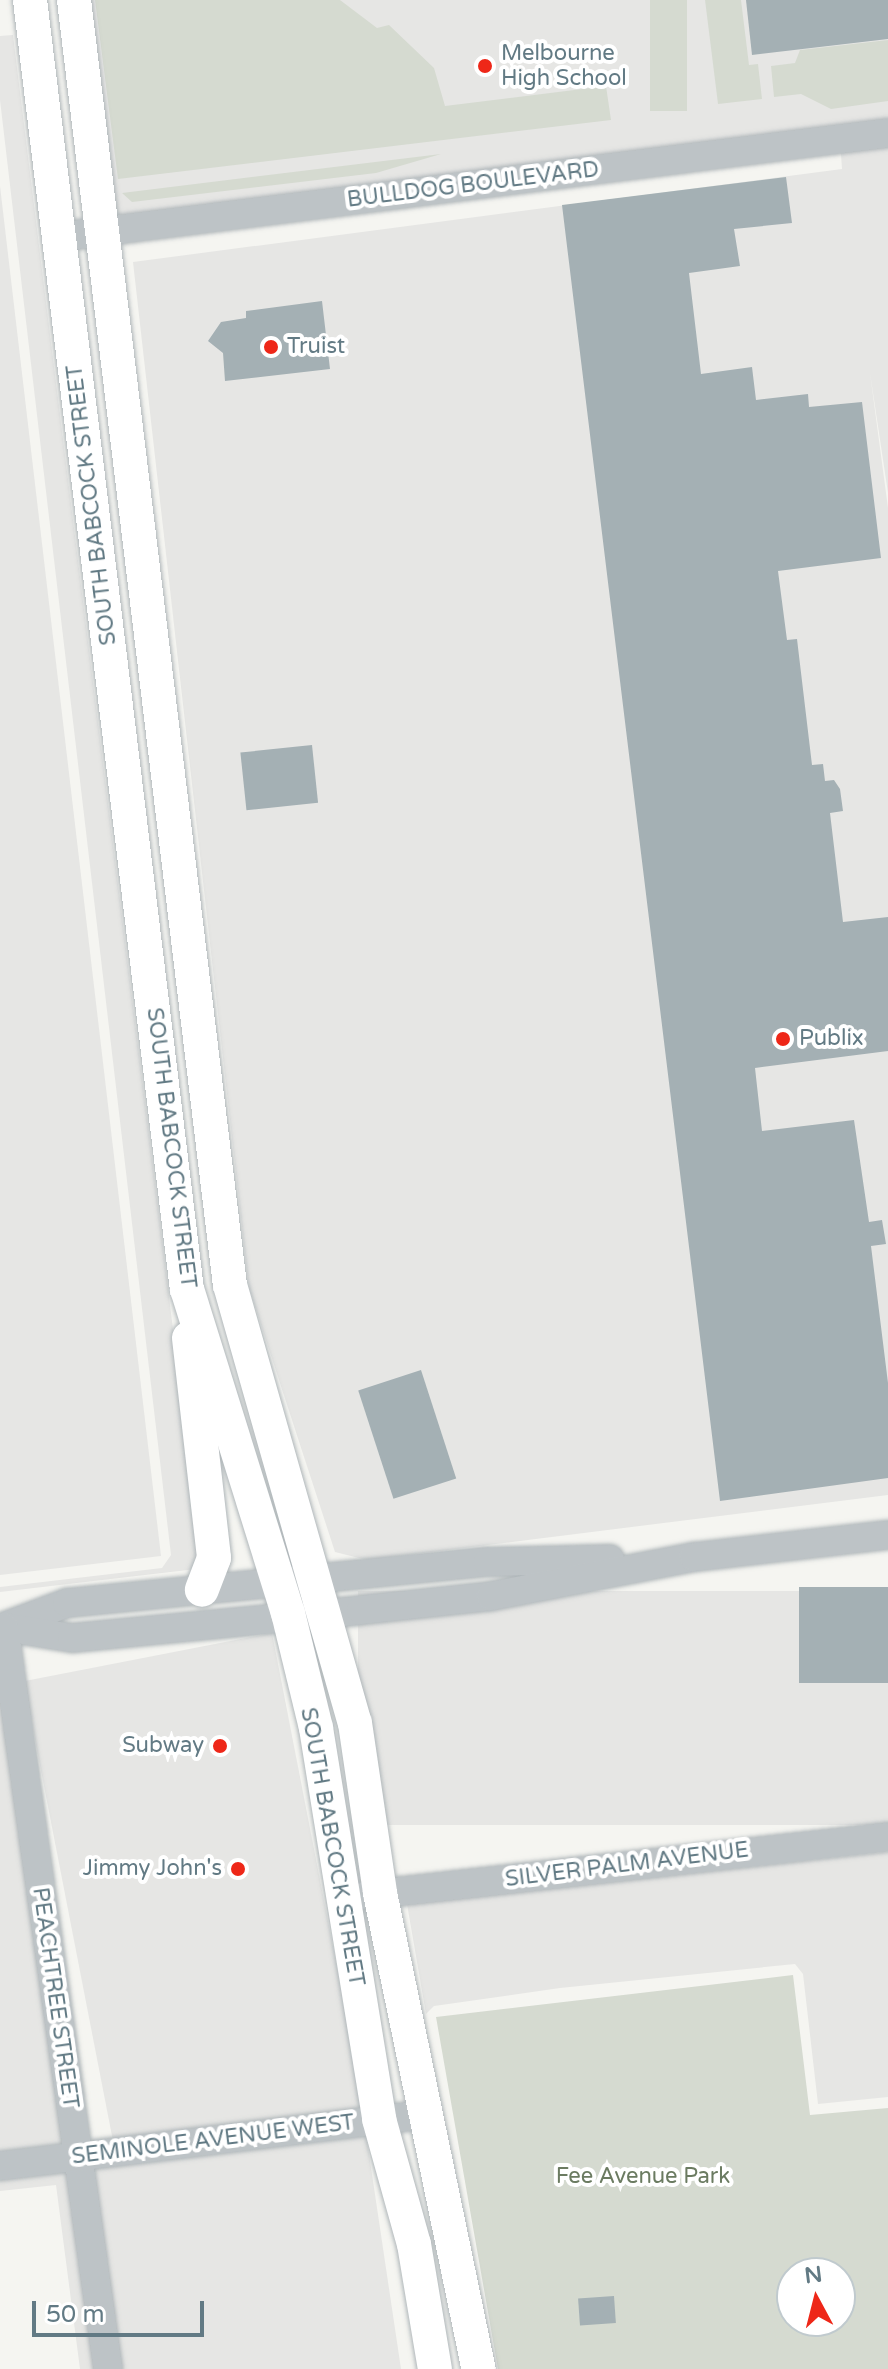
<!DOCTYPE html>
<style>
body{margin:0}
#map{position:relative;width:888px;height:2369px;overflow:hidden;background:#f5f5f1;font-family:"Varela Round",sans-serif}
div>[style]{position:absolute}
[style*='--x']{left:calc(var(--x)*1px);top:calc(var(--y)*1px);width:calc(var(--w)*1px);rotate:calc(var(--a)*1deg)}
.built>*{inset:0;background:#e6e6e4;transform-origin:0 0}
.green>*{inset:0;background:#d5dad0;transform-origin:0 0}
.building>*{inset:0;background:#a4b0b4;transform-origin:0 0}
.roads{filter:drop-shadow(0 0 2px #b0b7ba) drop-shadow(0 0 2px #b0b7ba)}
.minor>*{height:28px;margin:-14px;padding:0 14px;transform-origin:14px;border-radius:14px;background:#bdc3c6}
.major>*{height:34px;margin:-17px;padding:0 17px;transform-origin:17px;border-radius:17px;background:#fff}
.dots>*{width:22px;height:22px;translate:-50% -50%;box-sizing:border-box;border:4px solid #fff;border-radius:50%}
span{translate:-50% -50%;white-space:nowrap;text-align:center;line-height:1.15;-webkit-text-stroke:8px #fff;paint-order:stroke}
.poi-label{font-size:22px;color:#627a84}
.left{translate:0 -50%;text-align:left}
.right{translate:-100% -50%;text-align:right}
.street-label{font-size:22px;color:#627a84}
.park-label{font-size:22px;color:#6b7b61}
.north{position:absolute;left:776px;top:2257px;width:80px;height:80px;box-sizing:border-box;background:#fff;border:2px solid #c0cace;border-radius:50%;rotate:353deg;font-size:22px;font-weight:700;line-height:32px;text-align:center;color:#627a84}
.north::after{content:'';display:block;margin:auto;width:28px;height:36px;background:#ee2718;clip-path:polygon(50% 0,100% 100%,50% 72%,0 100%)}
.scale{position:absolute;left:32px;top:2301px;width:172px;height:36px;box-sizing:border-box;border:4px solid #627a84;border-top:0;padding-left:10px;font-size:24px;line-height:28px;white-space:nowrap;color:#627a84;-webkit-text-stroke:6px #fff;paint-order:stroke}
</style>
<div id="map">
<div class="built">
<div style="clip-path:polygon(74px 0,888px 0,888px 493px,870px 373px,888px 508px,888px 1495px,367px 1560px,335px 1552px,249px 1288px,133px 262px,842px 169px,840px 140px,101px 233px)"></div>
<div style="clip-path:polygon(13px 35px,201px 1556px,196px 1569px,0 1592px,0 1587px,162px 1568px,171px 1555px,0 100px,0 36px)"></div>
<div style="clip-path:polygon(0 186px,161px 1556px,0 1575px)"></div>
<div style="left:888px;top:1591px;width:234px;height:530px;rotate:90deg"></div>
<div style="left:272px;top:1633px;width:483px;height:253px;rotate:79deg"></div>
<div style="clip-path:polygon(0 1688px,65px 2144px,0 2152px)"></div>
<div style="clip-path:polygon(888px 1852px,888px 2097px,818px 2104px,803px 1974px,795px 1964px,560px 1988px,434px 2006px,426px 2014px,407px 1904px)"></div>
<div style="clip-path:polygon(366px 2134px,401px 2369px,119px 2369px,93px 2168px)"></div>
<div style="clip-path:polygon(69px 2171px,96px 2369px,80px 2369px,56px 2185px,0 2191px,0 2179px)"></div>
</div>
<div class="green">
<div style="clip-path:polygon(95px 0,340px 0,377px 28px,389px 25px,434px 68px,445px 106px,606px 86px,611px 120px,118px 179px)"></div>
<div style="left:650px;top:0;width:37px;height:111px"></div>
<div style="clip-path:polygon(705px 0,741px 0,749px 65px,758px 64px,762px 99px,718px 104px)"></div>
<div style="clip-path:polygon(888px 40px,888px 101px,831px 109px,801px 94px,774px 97px,771px 66px,795px 63px,800px 50px)"></div>
<div style="clip-path:polygon(441px 154px,376px 173px,132px 202px,122px 193px)"></div>
<div style="clip-path:polygon(evenodd,793px 1975px,810px 2115px,888px 2108px,888px 2369px,498px 2369px,436px 2017px,793px 1975px,792px 2273px,840px 2273px,840px 2321px,792px 2321px,792px 2273px)"></div>
</div>
<div class="building">
<div style="clip-path:polygon(746px 0,888px 0,888px 39px,752px 55px)"></div>
<div style="clip-path:polygon(786px 177px,792px 223px,734px 229px,740px 266px,689px 273px,701px 374px,752px 367px,756px 400px,808px 394px,809px 407px,862px 402px,881px 558px,778px 571px,787px 640px,797px 639px,812px 765px,823px 764px,825px 781px,834px 780px,840px 789px,843px 811px,830px 813px,843px 922px,888px 917px,888px 1051px,755px 1068px,762px 1131px,854px 1120px,869px 1222px,882px 1220px,886px 1244px,871px 1246px,888px 1383px,888px 1478px,720px 1501px,562px 205px)"></div>
<div style="clip-path:polygon(322px 301px,330px 369px,225px 381px,223px 353px,208px 341px,221px 322px,246px 318px,246px 311px)"></div>
<div style="left:312px;top:745px;width:58px;height:72px;rotate:84deg"></div>
<div style="left:421px;top:1370px;width:114px;height:66px;rotate:72deg"></div>
<div style="left:888px;top:1587px;width:96px;height:89px;rotate:90deg"></div>
<div style="left:614px;top:2296px;width:27px;height:36px;rotate:86deg"></div>
</div>
<div class="roads">
<div class="minor">
<div style="--x:59;--y:237;--w:835;--a:-7.15"></div>
<div style="--x:6;--y:1626;--w:65;--a:-20.7"></div>
<div style="--x:67;--y:1603;--w:423;--a:-5.6"></div>
<div style="--x:488;--y:1562;--w:122;--a:-1.4"></div>
<div style="--x:4;--y:1627;--w:69;--a:9.2"></div>
<div style="--x:72;--y:1638;--w:290;--a:-5.5"></div>
<div style="--x:361;--y:1610;--w:131;--a:-6.1"></div>
<div style="--x:491;--y:1596;--w:207;--a:-10.9"></div>
<div style="--x:694;--y:1557;--w:195;--a:-6.5"></div>
<div style="--x:4;--y:1627;--w:749;--a:82.02"></div>
<div style="--x:367;--y:1895;--w:524;--a:-6.35"></div>
<div style="--x:0;--y:2166;--w:430;--a:-6.9"></div>
</div>
<div class="major">
<div style="--x:30;--y:0;--w:1299;--a:83.06"></div>
<div style="--x:187;--y:1289;--w:339;--a:72.7"></div>
<div style="--x:288;--y:1613;--w:118;--a:76.3"></div>
<div style="--x:316;--y:1728;--w:396;--a:80.8"></div>
<div style="--x:379;--y:2119;--w:130;--a:74.4"></div>
<div style="--x:414;--y:2244;--w:127;--a:80.5"></div>
<div style="--x:74;--y:0;--w:1294;--a:83.08"></div>
<div style="--x:230;--y:1285;--w:455;--a:74.1"></div>
<div style="--x:355;--y:1723;--w:172;--a:81.6"></div>
<div style="--x:380;--y:1893;--w:486;--a:78.3"></div>
<div style="--x:189;--y:1338;--w:221;--a:83.5"></div>
<div style="--x:214;--y:1558;--w:34;--a:111"></div>
</div>
</div>
<div class="dots">
<div style="left:485px;top:66px;background:#ee2718"></div>
<div style="left:271px;top:347px;background:#ee2718"></div>
<div style="left:783px;top:1039px;background:#ee2718"></div>
<div style="left:220px;top:1746px;background:#ee2718"></div>
<div style="left:238px;top:1869px;background:#ee2718"></div>
</div>
<div class="poi-label">
<span class="left" style="left:501px;top:66px">Melbourne<br>High School</span>
<span class="left" style="left:287px;top:347px">Truist</span>
<span class="left" style="left:799px;top:1039px">Publix</span>
<span class="right" style="left:204px;top:1746px">Subway</span>
<span class="right" style="left:222px;top:1869px">Jimmy John's</span>
</div>
<div class="street-label">
<span style="left:473px;top:185px;rotate:-7deg">BULLDOG BOULEVARD</span>
<span style="left:92px;top:505px;rotate:-97deg">SOUTH BABCOCK STREET</span>
<span style="left:171px;top:1148px;rotate:83deg">SOUTH BABCOCK STREET</span>
<span style="left:332px;top:1847px;rotate:80deg">SOUTH BABCOCK STREET</span>
<span style="left:627px;top:1865px;rotate:-7deg">SILVER PALM AVENUE</span>
<span style="left:55px;top:1998px;rotate:82deg">PEACHTREE STREET</span>
<span style="left:213px;top:2140px;rotate:-7deg">SEMINOLE AVENUE WEST</span>
</div>
<div class="park-label">
<span style="left:643px;top:2177px">Fee Avenue Park</span>
</div>
<div class="north">N</div>
<div class="scale">50 m</div>
</div>
